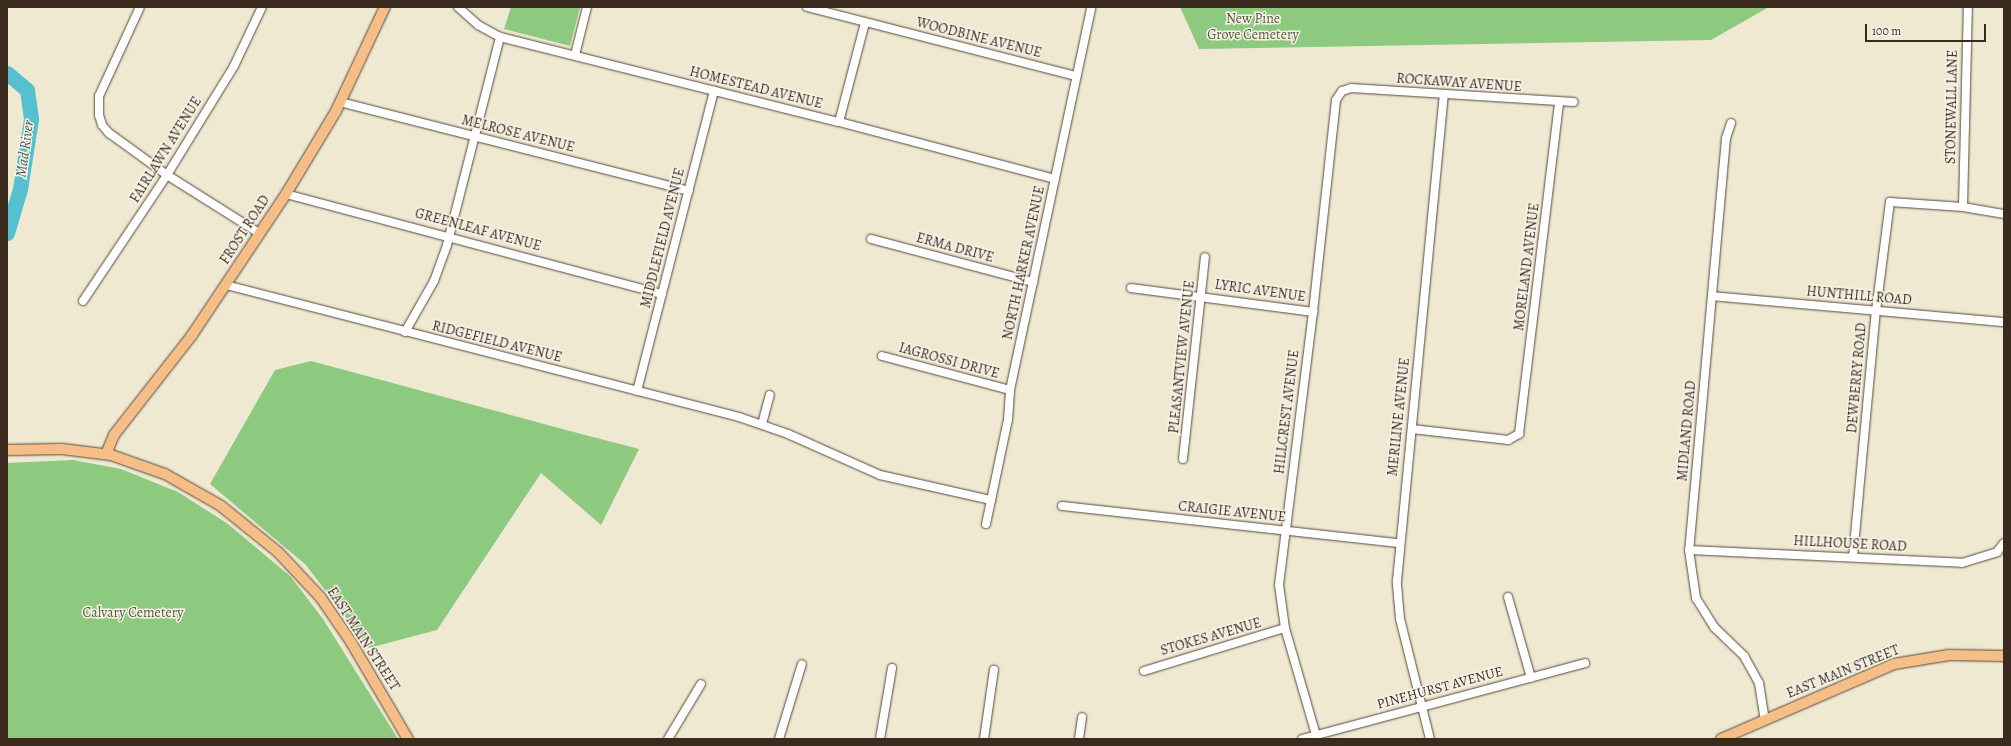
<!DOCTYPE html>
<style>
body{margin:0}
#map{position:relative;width:2011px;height:746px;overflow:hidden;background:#efe9d2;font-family:Alegreya,serif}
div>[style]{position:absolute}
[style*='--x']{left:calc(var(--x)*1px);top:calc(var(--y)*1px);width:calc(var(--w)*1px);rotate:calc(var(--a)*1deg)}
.green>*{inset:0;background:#8dc97f}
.river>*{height:15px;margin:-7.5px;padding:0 7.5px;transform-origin:7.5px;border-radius:7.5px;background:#55c0d0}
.roads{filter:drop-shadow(0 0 1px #564739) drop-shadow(0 0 1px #564739)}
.minor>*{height:8px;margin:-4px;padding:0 4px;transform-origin:4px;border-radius:4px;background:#fff}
.major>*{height:10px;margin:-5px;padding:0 5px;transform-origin:5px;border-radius:5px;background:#f6be87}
span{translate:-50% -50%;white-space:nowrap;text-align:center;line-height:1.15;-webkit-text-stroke:3px #f7f3e8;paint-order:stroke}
.park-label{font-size:14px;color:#545a3b}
.street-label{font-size:14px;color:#3b2a1e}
.water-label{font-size:15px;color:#435753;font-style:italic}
.frame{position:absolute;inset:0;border:8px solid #3b2a1e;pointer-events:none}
.scale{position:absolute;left:1865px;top:24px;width:121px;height:18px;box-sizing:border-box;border:2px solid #3b2a1e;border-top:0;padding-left:5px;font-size:12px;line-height:14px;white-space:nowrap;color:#3b2a1e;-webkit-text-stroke:3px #f7f3e8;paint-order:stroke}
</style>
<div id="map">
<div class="green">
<div style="clip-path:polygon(511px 7px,580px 7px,570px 46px,504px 29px)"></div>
<div style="clip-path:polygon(1180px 7px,1769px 7px,1711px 40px,1199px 49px)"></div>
<div style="clip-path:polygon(311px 361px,566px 430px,639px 449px,601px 525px,541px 473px,437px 630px,369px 648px,306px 565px,210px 484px,275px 370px)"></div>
<div style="clip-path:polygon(73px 460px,121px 469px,178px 492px,228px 524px,291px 577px,323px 619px,398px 739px,7px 739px,7px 463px)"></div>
</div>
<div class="river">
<div style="--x:7;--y:73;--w:26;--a:40"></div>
<div style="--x:27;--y:90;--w:29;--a:82"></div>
<div style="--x:31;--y:119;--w:71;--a:98.9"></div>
<div style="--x:20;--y:189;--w:46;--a:106.5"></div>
</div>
<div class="roads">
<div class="minor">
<div style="--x:140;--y:7;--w:98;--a:114.7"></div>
<div style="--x:99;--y:96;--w:19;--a:90"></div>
<div style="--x:99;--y:115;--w:10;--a:73"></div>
<div style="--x:102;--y:125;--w:11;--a:49"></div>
<div style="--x:109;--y:133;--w:72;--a:35.9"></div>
<div style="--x:167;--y:175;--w:109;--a:32.2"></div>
<div style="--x:458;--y:7;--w:27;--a:42"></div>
<div style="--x:478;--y:25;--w:25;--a:29"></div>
<div style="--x:500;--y:37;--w:349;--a:14.1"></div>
<div style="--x:839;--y:122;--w:223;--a:14.8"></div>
<div style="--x:807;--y:7;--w:278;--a:14.4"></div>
<div style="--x:575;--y:55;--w:49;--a:-76"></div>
<div style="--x:340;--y:102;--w:360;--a:14.3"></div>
<div style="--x:839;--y:122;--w:102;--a:-75.3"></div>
<div style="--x:1731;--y:123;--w:16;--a:108"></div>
<div style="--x:1726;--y:138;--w:414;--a:95.1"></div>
<div style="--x:1689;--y:550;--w:49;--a:81.7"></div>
<div style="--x:1696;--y:598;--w:34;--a:58"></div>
<div style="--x:1714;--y:627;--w:42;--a:44"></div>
<div style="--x:1744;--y:656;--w:31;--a:61"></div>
<div style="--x:1759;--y:683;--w:36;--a:81"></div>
<div style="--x:286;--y:194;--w:389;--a:14.9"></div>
<div style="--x:1963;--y:207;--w:200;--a:-88.6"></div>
<div style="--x:871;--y:239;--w:168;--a:14.9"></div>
<div style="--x:226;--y:285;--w:530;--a:14.43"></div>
<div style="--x:739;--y:417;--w:52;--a:19.1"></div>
<div style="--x:788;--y:434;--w:101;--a:24"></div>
<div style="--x:880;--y:475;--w:114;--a:12.7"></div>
<div style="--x:1131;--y:288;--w:184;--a:7.5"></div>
<div style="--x:1712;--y:296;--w:293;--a:5.1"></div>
<div style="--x:83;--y:301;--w:151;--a:-56.3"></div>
<div style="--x:167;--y:175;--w:128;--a:-58.4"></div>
<div style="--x:234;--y:66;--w:65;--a:-64.6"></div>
<div style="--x:405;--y:332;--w:59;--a:-60.4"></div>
<div style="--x:434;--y:281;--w:38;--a:-70"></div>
<div style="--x:447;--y:245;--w:215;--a:-75.7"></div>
<div style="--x:882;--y:356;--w:132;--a:14.9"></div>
<div style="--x:637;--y:391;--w:310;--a:-75.6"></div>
<div style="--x:762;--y:424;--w:30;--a:-75"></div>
<div style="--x:1412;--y:429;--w:97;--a:6.5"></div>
<div style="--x:1508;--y:440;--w:13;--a:-29"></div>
<div style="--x:1519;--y:434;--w:333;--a:-83.1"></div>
<div style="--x:1183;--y:459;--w:203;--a:-83.8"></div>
<div style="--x:1062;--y:506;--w:339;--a:6.3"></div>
<div style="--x:986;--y:524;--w:106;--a:-78.1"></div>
<div style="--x:1008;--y:420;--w:30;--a:-86"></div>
<div style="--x:1010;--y:390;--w:390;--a:-78"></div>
<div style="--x:1689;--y:550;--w:273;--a:2.7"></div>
<div style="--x:1962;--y:563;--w:37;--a:-17"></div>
<div style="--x:1997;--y:552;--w:11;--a:-52"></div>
<div style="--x:1853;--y:557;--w:247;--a:-84.7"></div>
<div style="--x:1876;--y:311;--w:110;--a:-82.7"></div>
<div style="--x:1890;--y:202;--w:73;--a:3.9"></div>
<div style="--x:1963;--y:207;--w:42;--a:9.7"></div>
<div style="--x:1508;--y:597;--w:84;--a:74.1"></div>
<div style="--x:1144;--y:671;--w:147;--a:-17"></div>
<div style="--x:1316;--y:735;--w:111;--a:-106.2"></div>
<div style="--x:1285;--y:628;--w:43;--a:-97.9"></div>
<div style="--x:1279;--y:585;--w:275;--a:-82.9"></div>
<div style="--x:1313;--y:312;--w:213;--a:-83.8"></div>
<div style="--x:1336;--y:100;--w:11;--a:-56"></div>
<div style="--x:1342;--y:91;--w:9;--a:-18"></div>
<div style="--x:1351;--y:88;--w:223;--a:3.6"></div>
<div style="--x:668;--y:739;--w:64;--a:-59"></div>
<div style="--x:779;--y:739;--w:78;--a:-73"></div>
<div style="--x:880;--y:739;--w:72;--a:-80.4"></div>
<div style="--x:984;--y:739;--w:70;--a:-81.8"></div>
<div style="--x:1079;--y:739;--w:22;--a:-82"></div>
<div style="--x:1302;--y:739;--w:293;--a:-15"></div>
<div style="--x:1430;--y:739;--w:124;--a:-104"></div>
<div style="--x:1400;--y:619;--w:38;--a:-95"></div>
<div style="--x:1397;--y:581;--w:488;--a:-84.5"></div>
</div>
<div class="major">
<div style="--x:7;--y:450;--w:55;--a:-1"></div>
<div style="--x:62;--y:449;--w:49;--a:7"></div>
<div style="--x:111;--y:455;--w:57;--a:19.4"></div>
<div style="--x:165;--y:474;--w:64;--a:29.7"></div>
<div style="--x:221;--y:506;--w:73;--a:38.9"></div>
<div style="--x:278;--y:552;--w:63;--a:46.9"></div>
<div style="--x:321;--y:598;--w:53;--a:55.7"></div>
<div style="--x:351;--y:642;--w:113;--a:59.6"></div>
<div style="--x:106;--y:454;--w:21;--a:-67"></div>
<div style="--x:114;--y:435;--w:127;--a:-52"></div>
<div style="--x:192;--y:335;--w:169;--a:-56.3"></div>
<div style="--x:286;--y:194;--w:97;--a:-58.9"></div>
<div style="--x:336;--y:111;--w:115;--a:-64.8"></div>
<div style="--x:1721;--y:739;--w:189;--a:-23.4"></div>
<div style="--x:1894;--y:664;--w:56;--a:-9.3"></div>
<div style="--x:1949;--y:655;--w:55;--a:1"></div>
</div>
</div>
<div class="park-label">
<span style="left:1253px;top:27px">New Pine<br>Grove Cemetery</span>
<span style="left:133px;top:613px">Calvary Cemetery</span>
</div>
<div class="street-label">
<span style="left:979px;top:38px;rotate:14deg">WOODBINE AVENUE</span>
<span style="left:1459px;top:83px;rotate:4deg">ROCKAWAY AVENUE</span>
<span style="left:756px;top:88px;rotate:14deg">HOMESTEAD AVENUE</span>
<span style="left:1952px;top:107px;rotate:-89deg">STONEWALL LANE</span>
<span style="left:518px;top:134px;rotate:14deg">MELROSE AVENUE</span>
<span style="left:166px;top:150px;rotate:-58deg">FAIRLAWN AVENUE</span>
<span style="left:245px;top:230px;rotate:-57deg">FROST ROAD</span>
<span style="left:478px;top:230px;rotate:15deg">GREENLEAF AVENUE</span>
<span style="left:663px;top:238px;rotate:-76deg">MIDDLEFIELD AVENUE</span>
<span style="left:955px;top:248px;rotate:15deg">ERMA DRIVE</span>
<span style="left:1024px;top:263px;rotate:-78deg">NORTH HARKER AVENUE</span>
<span style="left:1527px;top:267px;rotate:-83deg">MORELAND AVENUE</span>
<span style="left:1260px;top:291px;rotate:8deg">LYRIC AVENUE</span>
<span style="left:1859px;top:296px;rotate:5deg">HUNTHILL ROAD</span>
<span style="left:497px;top:342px;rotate:14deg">RIDGEFIELD AVENUE</span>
<span style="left:1182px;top:357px;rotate:-84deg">PLEASANTVIEW AVENUE</span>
<span style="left:949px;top:361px;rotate:15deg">IAGROSSI DRIVE</span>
<span style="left:1857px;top:378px;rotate:-85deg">DEWBERRY ROAD</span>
<span style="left:1287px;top:412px;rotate:-83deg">HILLCREST AVENUE</span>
<span style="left:1399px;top:417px;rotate:-84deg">MERILINE AVENUE</span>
<span style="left:1687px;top:431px;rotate:-85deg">MIDLAND ROAD</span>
<span style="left:1232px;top:512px;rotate:6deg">CRAIGIE AVENUE</span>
<span style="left:1850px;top:544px;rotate:3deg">HILLHOUSE ROAD</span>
<span style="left:1211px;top:637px;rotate:-16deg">STOKES AVENUE</span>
<span style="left:363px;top:639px;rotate:57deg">EAST MAIN STREET</span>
<span style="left:1843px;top:672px;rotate:-22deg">EAST MAIN STREET</span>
<span style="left:1440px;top:688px;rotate:-15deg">PINEHURST AVENUE</span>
</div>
<div class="water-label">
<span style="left:25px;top:149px;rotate:-82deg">Mad River</span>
</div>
<div class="frame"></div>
<div class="scale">100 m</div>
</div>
